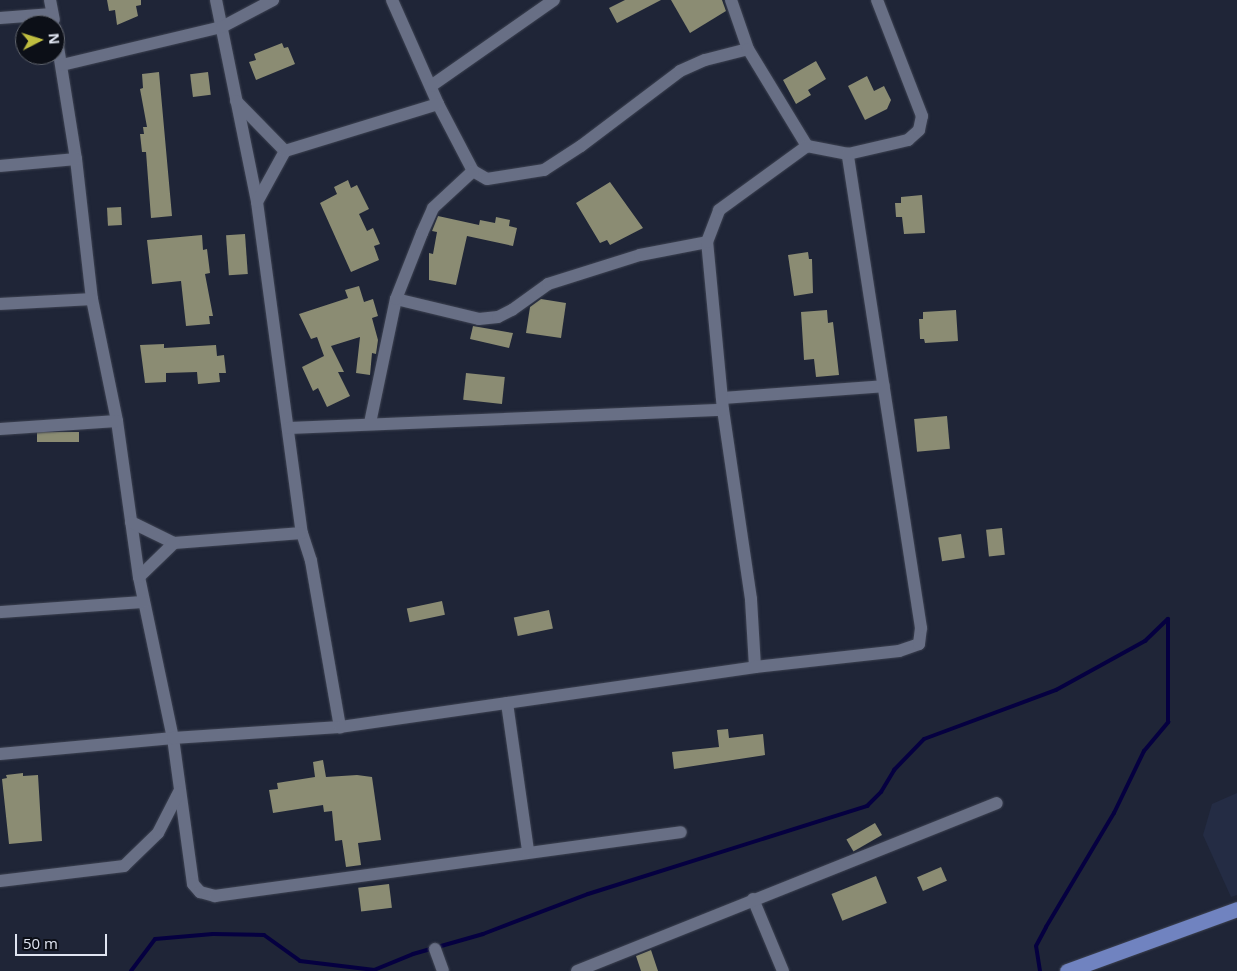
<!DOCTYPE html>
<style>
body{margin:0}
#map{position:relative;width:1237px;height:971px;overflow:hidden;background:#1f2537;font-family:"Open Sans",sans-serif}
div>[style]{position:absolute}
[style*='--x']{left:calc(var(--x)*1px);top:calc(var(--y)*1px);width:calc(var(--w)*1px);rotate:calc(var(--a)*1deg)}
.built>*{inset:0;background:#242c44}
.stream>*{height:4px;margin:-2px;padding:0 2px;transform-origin:2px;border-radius:2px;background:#050040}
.building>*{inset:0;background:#8b8c73;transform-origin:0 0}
.roads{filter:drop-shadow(0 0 1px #3d4251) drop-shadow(0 0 1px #3d4251)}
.minor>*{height:12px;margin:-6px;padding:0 6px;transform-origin:6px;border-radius:6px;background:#686f85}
.primary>*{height:15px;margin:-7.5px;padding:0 7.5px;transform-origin:7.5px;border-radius:7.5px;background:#7083c0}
span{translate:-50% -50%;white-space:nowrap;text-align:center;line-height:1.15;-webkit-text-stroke:5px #0c0f17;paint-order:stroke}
.north{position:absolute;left:15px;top:15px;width:50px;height:50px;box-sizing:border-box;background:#0c0f17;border:1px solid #61656e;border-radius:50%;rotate:85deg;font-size:14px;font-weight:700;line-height:20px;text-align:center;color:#e0e5f1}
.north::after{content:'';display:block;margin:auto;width:18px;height:22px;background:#c0be40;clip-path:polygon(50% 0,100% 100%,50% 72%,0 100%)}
.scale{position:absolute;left:15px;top:934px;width:92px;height:22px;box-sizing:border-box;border:2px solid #e0e5f1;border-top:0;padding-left:6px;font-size:15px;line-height:18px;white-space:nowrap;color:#e0e5f1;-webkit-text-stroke:4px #0c0f17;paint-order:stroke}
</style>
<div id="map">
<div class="built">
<div style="clip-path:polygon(1237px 793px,1237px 895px,1231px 897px,1203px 835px,1212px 804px)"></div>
</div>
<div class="stream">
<div style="--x:131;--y:971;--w:40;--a:-53"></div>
<div style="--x:155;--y:939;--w:58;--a:-4.9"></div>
<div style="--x:213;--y:934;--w:51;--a:1.1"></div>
<div style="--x:264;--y:935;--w:44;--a:35.8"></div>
<div style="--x:300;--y:961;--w:75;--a:6.9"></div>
<div style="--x:374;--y:970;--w:42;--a:-22.3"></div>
<div style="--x:413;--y:954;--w:73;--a:-15.9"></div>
<div style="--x:483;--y:934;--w:112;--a:-20.9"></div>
<div style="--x:588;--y:894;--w:293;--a:-17.5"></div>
<div style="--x:867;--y:806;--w:20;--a:-45"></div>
<div style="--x:881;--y:792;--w:26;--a:-59"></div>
<div style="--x:894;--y:770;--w:43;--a:-45.9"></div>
<div style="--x:924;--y:739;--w:141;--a:-20.4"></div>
<div style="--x:1056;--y:690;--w:102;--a:-28.8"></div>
<div style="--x:1145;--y:641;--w:32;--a:-44"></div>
<div style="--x:1040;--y:971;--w:25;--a:-99"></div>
<div style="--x:1036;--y:946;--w:21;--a:-62"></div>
<div style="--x:1046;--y:927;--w:133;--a:-59.2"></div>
<div style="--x:1114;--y:813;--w:69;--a:-64.2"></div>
<div style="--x:1144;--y:751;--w:38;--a:-50"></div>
<div style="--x:1168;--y:722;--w:103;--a:-90"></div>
</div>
<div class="building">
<div style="clip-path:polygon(107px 0,141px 0,141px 5px,136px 6px,138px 16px,117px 25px,115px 10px,109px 11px)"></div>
<div style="clip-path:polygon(625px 0,661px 0,617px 23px,609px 8px)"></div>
<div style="clip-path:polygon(671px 0,722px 0,726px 11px,690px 33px)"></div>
<div style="clip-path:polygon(282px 43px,284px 48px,288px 47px,295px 64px,256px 80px,249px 62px,256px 60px,254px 54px)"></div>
<div style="clip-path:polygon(816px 61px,826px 79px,808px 90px,811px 95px,796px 104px,783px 80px)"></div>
<div style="clip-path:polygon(159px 72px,172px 216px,151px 218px,146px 152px,142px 152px,140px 134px,144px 134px,143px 127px,147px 127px,140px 89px,143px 88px,142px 74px)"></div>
<div style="left:208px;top:72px;width:23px;height:18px;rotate:83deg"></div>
<div style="clip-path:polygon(867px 76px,874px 91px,884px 86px,891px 100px,887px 109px,865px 120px,848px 86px)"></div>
<div style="clip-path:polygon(348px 180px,351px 188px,357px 185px,369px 209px,359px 214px,367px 231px,373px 228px,380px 244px,374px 246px,379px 260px,351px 272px,320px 203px,337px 194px,334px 187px)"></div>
<div style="clip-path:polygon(610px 182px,643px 228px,610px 245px,607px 240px,600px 243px,576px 203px)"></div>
<div style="clip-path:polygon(922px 195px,925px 233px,904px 234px,902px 217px,896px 217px,895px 203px,901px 203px,901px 197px)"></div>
<div style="left:121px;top:207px;width:18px;height:14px;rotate:87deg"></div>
<div style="clip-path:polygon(438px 216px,479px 225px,480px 220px,495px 223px,496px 217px,510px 220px,509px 226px,517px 228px,513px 246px,467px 236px,456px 285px,429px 280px,429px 253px,433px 254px,437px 232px,432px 231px)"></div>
<div style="left:245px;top:234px;width:40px;height:19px;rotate:86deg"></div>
<div style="clip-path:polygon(202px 235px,203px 250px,207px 249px,210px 273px,205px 274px,213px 316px,209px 316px,210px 324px,186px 326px,181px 281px,152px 284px,147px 240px)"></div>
<div style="clip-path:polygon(808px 252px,809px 259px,812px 259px,813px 293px,794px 296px,788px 255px)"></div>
<div style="clip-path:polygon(359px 286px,364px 302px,373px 299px,378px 316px,372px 318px,378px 340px,376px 354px,372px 353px,370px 375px,356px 373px,360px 337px,331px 346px,344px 372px,338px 372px,350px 396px,327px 407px,318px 388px,313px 391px,302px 367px,324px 356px,317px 337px,311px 339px,299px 314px,348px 298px,345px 290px)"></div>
<div style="clip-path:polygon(541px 299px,566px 303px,561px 338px,526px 333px,530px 307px)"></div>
<div style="clip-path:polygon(827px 310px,828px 323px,833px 322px,839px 375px,816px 377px,814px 359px,804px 360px,801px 312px)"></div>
<div style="clip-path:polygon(956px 310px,958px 341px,925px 343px,924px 339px,920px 339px,919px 319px,923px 319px,923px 312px)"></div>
<div style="clip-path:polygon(473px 326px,513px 333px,509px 348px,470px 339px)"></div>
<div style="clip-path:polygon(164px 344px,164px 348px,216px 345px,217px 356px,224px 355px,226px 373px,219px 373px,220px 382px,198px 384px,197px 372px,166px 373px,166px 382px,145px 383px,140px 345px)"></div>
<div style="left:466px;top:373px;width:39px;height:27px;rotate:6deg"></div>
<div style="left:947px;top:416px;width:33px;height:33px;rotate:85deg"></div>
<div style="left:79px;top:432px;width:10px;height:42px;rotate:90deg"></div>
<div style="left:1002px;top:528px;width:27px;height:16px;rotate:84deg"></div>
<div style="left:961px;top:534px;width:24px;height:23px;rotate:81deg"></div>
<div style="left:442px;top:601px;width:14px;height:36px;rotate:78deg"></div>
<div style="left:549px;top:610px;width:19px;height:36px;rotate:78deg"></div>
<div style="clip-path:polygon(728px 729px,729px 738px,763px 734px,765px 755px,674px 769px,672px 752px,719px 747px,717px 730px)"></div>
<div style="clip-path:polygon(323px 760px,326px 777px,357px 775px,372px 777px,381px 840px,358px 843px,361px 865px,346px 867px,342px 840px,335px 841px,332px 811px,324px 812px,323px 805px,273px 813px,269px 790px,278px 789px,277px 783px,315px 777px,313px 762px)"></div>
<div style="clip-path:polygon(23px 773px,23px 776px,38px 775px,42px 841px,9px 844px,2px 779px,7px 778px,6px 775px)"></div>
<div style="left:875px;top:823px;width:14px;height:33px;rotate:60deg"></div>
<div style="left:941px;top:867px;width:15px;height:26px;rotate:67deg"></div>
<div style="left:876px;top:876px;width:29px;height:48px;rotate:68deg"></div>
<div style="left:389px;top:884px;width:24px;height:31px;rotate:83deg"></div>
<div style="clip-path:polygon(651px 950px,658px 971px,641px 971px,636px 956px)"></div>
</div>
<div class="roads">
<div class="minor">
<div style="--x:50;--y:0;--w:20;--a:79"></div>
<div style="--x:216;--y:0;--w:206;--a:78.5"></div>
<div style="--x:257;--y:202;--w:334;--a:82.3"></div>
<div style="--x:302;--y:533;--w:29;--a:72"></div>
<div style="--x:311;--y:561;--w:169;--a:80.1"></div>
<div style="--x:392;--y:0;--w:114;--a:66.1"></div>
<div style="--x:438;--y:104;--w:76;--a:62.4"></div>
<div style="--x:473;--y:171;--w:16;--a:30"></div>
<div style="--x:487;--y:179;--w:58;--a:-9"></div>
<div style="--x:544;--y:170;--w:44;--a:-33"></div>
<div style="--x:581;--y:146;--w:124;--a:-37.1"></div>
<div style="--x:680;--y:71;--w:27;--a:-24"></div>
<div style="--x:705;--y:60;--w:44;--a:-14.3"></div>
<div style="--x:731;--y:0;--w:52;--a:70.9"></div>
<div style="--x:748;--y:49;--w:114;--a:58.7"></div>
<div style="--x:807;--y:146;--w:42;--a:11"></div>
<div style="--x:848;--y:154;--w:62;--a:-13.1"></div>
<div style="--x:908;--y:140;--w:15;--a:-42"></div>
<div style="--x:919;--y:130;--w:14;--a:-78"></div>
<div style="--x:922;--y:116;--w:124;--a:-111.2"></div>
<div style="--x:0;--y:18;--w:52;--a:-4.4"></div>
<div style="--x:55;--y:28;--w:133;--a:80.9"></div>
<div style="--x:76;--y:159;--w:141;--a:83.5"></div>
<div style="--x:92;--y:299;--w:125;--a:78.4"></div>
<div style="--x:117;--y:421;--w:158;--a:82"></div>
<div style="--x:139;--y:577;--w:165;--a:78.1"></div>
<div style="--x:173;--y:738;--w:147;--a:82.2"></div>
<div style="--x:193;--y:884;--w:11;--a:49"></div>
<div style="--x:200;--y:892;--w:16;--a:15"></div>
<div style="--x:215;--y:896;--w:470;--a:-7.8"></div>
<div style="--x:62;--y:65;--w:164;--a:-13.4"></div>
<div style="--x:222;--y:27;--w:58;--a:-27.9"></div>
<div style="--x:431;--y:86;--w:150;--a:-35"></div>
<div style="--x:236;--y:101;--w:70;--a:45.6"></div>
<div style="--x:0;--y:166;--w:76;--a:-5.3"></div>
<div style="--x:257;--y:202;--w:58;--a:-61.2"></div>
<div style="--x:285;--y:151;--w:160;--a:-17.1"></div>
<div style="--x:396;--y:299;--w:85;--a:13.5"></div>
<div style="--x:479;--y:319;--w:19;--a:-6"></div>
<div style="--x:498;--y:317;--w:16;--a:-27"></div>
<div style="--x:512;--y:310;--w:44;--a:-35.8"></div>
<div style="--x:548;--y:284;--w:96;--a:-17.5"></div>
<div style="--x:640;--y:255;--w:68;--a:-11"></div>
<div style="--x:0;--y:304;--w:92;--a:-3.1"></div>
<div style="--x:722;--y:398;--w:162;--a:-4.2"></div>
<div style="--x:370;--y:423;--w:127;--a:-78.2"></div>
<div style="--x:396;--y:299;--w:71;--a:-68.5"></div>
<div style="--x:422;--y:233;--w:27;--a:-66"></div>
<div style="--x:433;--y:208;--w:54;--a:-42.8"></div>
<div style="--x:289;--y:428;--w:434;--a:-2.4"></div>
<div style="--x:0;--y:429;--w:117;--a:-3.9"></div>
<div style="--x:131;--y:522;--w:48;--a:26"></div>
<div style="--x:174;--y:543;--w:128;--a:-4.5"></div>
<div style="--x:139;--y:577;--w:49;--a:-44.2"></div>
<div style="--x:0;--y:612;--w:144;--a:-4"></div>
<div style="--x:755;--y:667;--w:68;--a:-93.4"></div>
<div style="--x:751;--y:599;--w:191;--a:-98.4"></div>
<div style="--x:723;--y:410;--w:169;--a:-95.4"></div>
<div style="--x:707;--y:242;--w:34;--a:-69"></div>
<div style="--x:719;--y:210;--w:109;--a:-36"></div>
<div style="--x:507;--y:703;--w:149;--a:81.9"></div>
<div style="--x:0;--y:754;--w:174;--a:-5.3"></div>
<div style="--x:173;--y:738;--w:167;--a:-3.8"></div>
<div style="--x:340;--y:727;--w:419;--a:-8.2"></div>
<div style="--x:755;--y:667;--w:145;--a:-6.3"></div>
<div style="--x:899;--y:651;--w:21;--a:-19"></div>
<div style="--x:919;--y:644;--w:16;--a:-83"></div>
<div style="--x:921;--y:628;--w:480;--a:-98.8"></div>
<div style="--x:0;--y:881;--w:125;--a:-6.9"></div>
<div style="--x:124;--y:866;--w:47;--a:-44.1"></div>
<div style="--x:158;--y:833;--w:46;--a:-62.9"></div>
<div style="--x:753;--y:899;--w:78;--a:67.4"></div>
<div style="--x:435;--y:949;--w:23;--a:70"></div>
<div style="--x:577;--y:971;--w:452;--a:-21.8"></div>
</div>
<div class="primary">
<div style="--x:1067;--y:971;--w:181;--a:-20"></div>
</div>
</div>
<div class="north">N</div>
<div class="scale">50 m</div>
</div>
